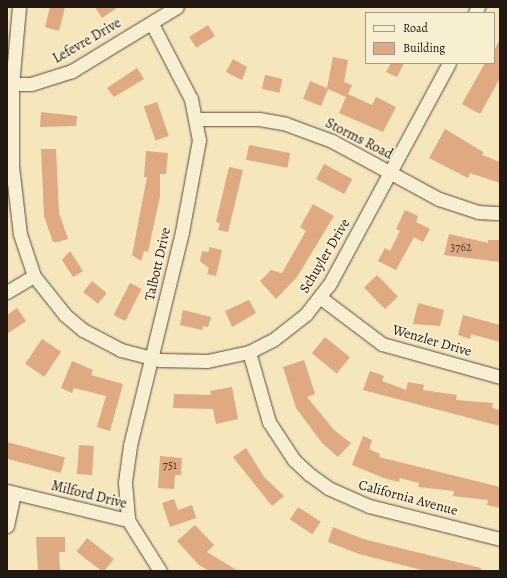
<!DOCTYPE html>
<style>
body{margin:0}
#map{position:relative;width:507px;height:578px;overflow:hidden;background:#f5e6bc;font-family:Alegreya,serif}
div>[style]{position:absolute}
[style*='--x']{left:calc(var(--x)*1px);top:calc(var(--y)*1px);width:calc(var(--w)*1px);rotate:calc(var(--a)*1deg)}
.building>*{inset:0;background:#dea983;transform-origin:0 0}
.roads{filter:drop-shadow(0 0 1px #574b3c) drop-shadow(0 0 1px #574b3c)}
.minor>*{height:13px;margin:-6.5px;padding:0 6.5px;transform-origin:6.5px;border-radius:6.5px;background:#f8efd3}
span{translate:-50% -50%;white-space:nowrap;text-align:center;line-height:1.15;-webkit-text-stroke:4px #f8efd3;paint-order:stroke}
.number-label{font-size:12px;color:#513c2e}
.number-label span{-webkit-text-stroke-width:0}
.street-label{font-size:14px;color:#221711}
.frame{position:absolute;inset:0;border:8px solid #221711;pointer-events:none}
.legend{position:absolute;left:365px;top:12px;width:130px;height:52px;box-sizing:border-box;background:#f8efd3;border:1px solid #a29985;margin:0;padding:5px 7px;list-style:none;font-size:12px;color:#221711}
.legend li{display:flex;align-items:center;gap:8px;height:20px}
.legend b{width:20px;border:1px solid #a29985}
</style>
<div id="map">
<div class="building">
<div style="clip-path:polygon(50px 7px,65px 7px,59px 31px,45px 27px)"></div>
<div style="clip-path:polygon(95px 7px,118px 7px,102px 18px)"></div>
<div style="left:208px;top:25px;width:13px;height:22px;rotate:58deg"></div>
<div style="clip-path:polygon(500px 39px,500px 78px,480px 114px,462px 104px,485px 63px,494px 63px,494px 51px)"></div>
<div style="clip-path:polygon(333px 57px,348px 60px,344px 82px,352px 85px,348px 94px,372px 105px,376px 97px,396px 107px,383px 132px,339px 113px,346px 97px,328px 89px,321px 106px,303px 99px,310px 81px,327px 88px)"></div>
<div style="clip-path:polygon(233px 59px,247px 67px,242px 80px,226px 72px)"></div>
<div style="clip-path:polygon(391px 63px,404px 63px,397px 77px,386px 72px)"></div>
<div style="clip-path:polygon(137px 68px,144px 79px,114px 97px,107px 88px)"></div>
<div style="left:265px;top:75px;width:18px;height:14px;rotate:13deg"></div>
<div style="left:157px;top:102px;width:36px;height:14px;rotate:71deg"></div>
<div style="clip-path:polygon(41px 112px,77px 116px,76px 126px,40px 127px)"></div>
<div style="clip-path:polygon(445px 129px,483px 152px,482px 155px,500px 162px,500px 183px,470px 173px,468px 178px,429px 158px)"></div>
<div style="left:249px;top:145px;width:42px;height:15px;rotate:11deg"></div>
<div style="clip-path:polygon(41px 149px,56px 149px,59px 213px,68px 239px,57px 242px,53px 242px,44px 216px)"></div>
<div style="clip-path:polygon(146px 151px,168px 153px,166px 174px,160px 174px,160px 196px,148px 252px,144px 251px,141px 261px,132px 255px,147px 177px,144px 177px)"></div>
<div style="left:324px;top:164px;width:32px;height:17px;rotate:28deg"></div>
<div style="clip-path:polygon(229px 167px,243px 170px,228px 232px,218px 230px,220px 223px,216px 222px)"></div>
<div style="clip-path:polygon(313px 204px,334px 216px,297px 277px,276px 299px,260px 281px,271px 270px,282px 273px,306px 231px,300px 227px)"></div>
<div style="clip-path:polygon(405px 210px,418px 216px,416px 222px,430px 229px,423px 242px,414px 237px,396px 270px,378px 261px,385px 248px,390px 251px,400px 231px,396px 229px)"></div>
<div style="clip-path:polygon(449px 234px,488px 243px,488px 240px,500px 240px,500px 262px,444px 255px)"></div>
<div style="clip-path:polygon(209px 247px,222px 250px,216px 276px,207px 274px,209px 268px,200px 261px,202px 251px,209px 252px)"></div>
<div style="clip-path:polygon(70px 251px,83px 271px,73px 277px,62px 260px)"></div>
<div style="left:377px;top:275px;width:30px;height:18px;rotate:46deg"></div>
<div style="left:92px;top:281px;width:19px;height:14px;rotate:39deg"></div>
<div style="left:130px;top:283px;width:13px;height:36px;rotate:27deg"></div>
<div style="clip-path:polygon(249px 300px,256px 313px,232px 327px,225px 311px)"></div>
<div style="clip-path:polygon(418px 303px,444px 310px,440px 326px,413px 324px)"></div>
<div style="clip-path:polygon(17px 308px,26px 321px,7px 334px,7px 315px)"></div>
<div style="clip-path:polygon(183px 310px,211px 317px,208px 327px,203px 326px,202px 330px,180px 325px)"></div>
<div style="clip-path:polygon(463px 315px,500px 325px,500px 342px,471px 334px,470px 339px,458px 335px)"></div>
<div style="left:325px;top:337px;width:32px;height:21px;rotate:39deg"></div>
<div style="left:42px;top:339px;width:23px;height:30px;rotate:34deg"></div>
<div style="clip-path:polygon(304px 360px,315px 394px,307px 397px,334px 430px,351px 443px,338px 457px,322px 443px,296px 408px,283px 367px)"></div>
<div style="clip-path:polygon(72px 361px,93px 370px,91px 375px,123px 384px,110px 431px,97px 427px,106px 396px,74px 388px,72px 393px,61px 388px)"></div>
<div style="clip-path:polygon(370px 371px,384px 376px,382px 381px,406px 390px,408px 382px,424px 385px,423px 390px,457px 395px,456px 400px,493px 403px,492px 408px,500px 410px,500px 426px,363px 390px)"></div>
<div style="clip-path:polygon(232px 387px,238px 419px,216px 424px,213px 409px,173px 408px,174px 394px,211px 395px,210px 391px)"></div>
<div style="clip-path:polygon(363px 436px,372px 440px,369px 449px,380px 454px,379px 457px,500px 487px,500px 508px,487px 505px,488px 500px,453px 496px,454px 491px,418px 487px,419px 483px,400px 478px,399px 482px,384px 478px,352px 465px)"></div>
<div style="left:7px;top:442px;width:60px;height:16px;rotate:15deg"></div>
<div style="left:79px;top:445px;width:15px;height:29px;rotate:4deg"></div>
<div style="clip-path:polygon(246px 448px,264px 477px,284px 496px,272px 506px,233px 457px)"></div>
<div style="clip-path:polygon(160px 456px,182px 458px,181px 475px,175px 475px,174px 489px,158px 488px)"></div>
<div style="clip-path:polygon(174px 499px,178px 510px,192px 505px,196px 518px,170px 527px,162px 503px)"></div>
<div style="left:298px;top:507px;width:27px;height:15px;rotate:33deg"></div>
<div style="clip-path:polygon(195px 525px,214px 545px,207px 552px,238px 571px,209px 571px,199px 565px,177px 541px)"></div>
<div style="clip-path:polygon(333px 527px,363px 539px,481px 568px,481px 571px,426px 571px,359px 554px,328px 542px)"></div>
<div style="clip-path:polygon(36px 537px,65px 537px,65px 552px,59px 552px,60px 571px,38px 571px)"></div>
<div style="left:87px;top:538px;width:34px;height:17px;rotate:38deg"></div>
</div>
<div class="roads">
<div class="minor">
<div style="--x:19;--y:7;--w:78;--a:95.1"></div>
<div style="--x:12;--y:85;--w:81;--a:90"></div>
<div style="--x:12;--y:166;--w:68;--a:83.3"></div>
<div style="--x:20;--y:234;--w:44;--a:71.6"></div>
<div style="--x:34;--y:276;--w:50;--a:51.5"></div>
<div style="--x:65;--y:315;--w:23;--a:40"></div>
<div style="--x:83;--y:330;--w:43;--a:27.8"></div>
<div style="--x:121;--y:350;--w:40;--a:14.4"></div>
<div style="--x:160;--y:360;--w:47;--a:1.2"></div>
<div style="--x:207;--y:361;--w:43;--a:-12.1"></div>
<div style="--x:249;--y:352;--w:27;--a:-27"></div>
<div style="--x:273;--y:340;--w:42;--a:-38.2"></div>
<div style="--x:306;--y:314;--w:37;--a:-52"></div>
<div style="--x:329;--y:285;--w:252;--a:-61.6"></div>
<div style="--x:475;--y:13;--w:7;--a:-63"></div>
<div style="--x:152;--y:24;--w:85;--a:62.5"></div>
<div style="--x:191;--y:99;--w:42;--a:79"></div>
<div style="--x:199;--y:140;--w:94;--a:100.5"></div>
<div style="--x:182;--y:232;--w:220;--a:103.7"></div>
<div style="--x:130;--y:446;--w:37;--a:98"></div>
<div style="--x:125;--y:483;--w:37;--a:85"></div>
<div style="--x:128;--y:520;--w:60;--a:57.9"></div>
<div style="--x:7;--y:84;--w:24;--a:0"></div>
<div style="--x:31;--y:84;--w:43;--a:-17.6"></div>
<div style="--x:72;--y:71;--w:123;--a:-31.4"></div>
<div style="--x:197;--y:119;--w:62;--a:0"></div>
<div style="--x:259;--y:119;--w:27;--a:10"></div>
<div style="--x:286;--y:124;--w:49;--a:20.3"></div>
<div style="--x:332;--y:141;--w:122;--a:28.5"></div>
<div style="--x:439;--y:199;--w:41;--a:18.4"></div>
<div style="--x:478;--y:212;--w:22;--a:3"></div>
<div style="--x:7;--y:292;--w:31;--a:-31"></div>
<div style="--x:321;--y:298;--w:76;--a:37"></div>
<div style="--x:382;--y:344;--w:123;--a:15.6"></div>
<div style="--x:249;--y:352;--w:73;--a:74.1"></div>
<div style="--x:269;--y:422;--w:45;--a:56.7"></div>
<div style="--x:294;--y:460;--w:21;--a:43"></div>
<div style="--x:309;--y:474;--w:24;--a:36"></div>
<div style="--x:328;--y:488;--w:45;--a:23.7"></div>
<div style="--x:369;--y:506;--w:135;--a:14.1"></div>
<div style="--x:7;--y:491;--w:124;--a:13.5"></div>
<div style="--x:7;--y:526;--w:34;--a:-78"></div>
</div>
</div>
<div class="number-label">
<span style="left:461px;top:248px">3762</span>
<span style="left:170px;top:466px">751</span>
</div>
<div class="street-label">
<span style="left:87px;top:41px;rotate:-30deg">Lefevre Drive</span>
<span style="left:359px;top:139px;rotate:27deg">Storms Road</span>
<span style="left:325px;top:256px;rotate:-59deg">Schuyler Drive</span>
<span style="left:158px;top:264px;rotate:-77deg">Talbott Drive</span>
<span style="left:432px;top:341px;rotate:16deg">Wenzler Drive</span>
<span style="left:89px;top:495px;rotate:14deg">Milford Drive</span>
<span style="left:408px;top:498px;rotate:15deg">California Avenue</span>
</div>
<div class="frame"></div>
<ul class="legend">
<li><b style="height:5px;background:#f8efd3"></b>Road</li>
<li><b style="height:11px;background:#dea983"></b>Building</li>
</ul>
</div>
